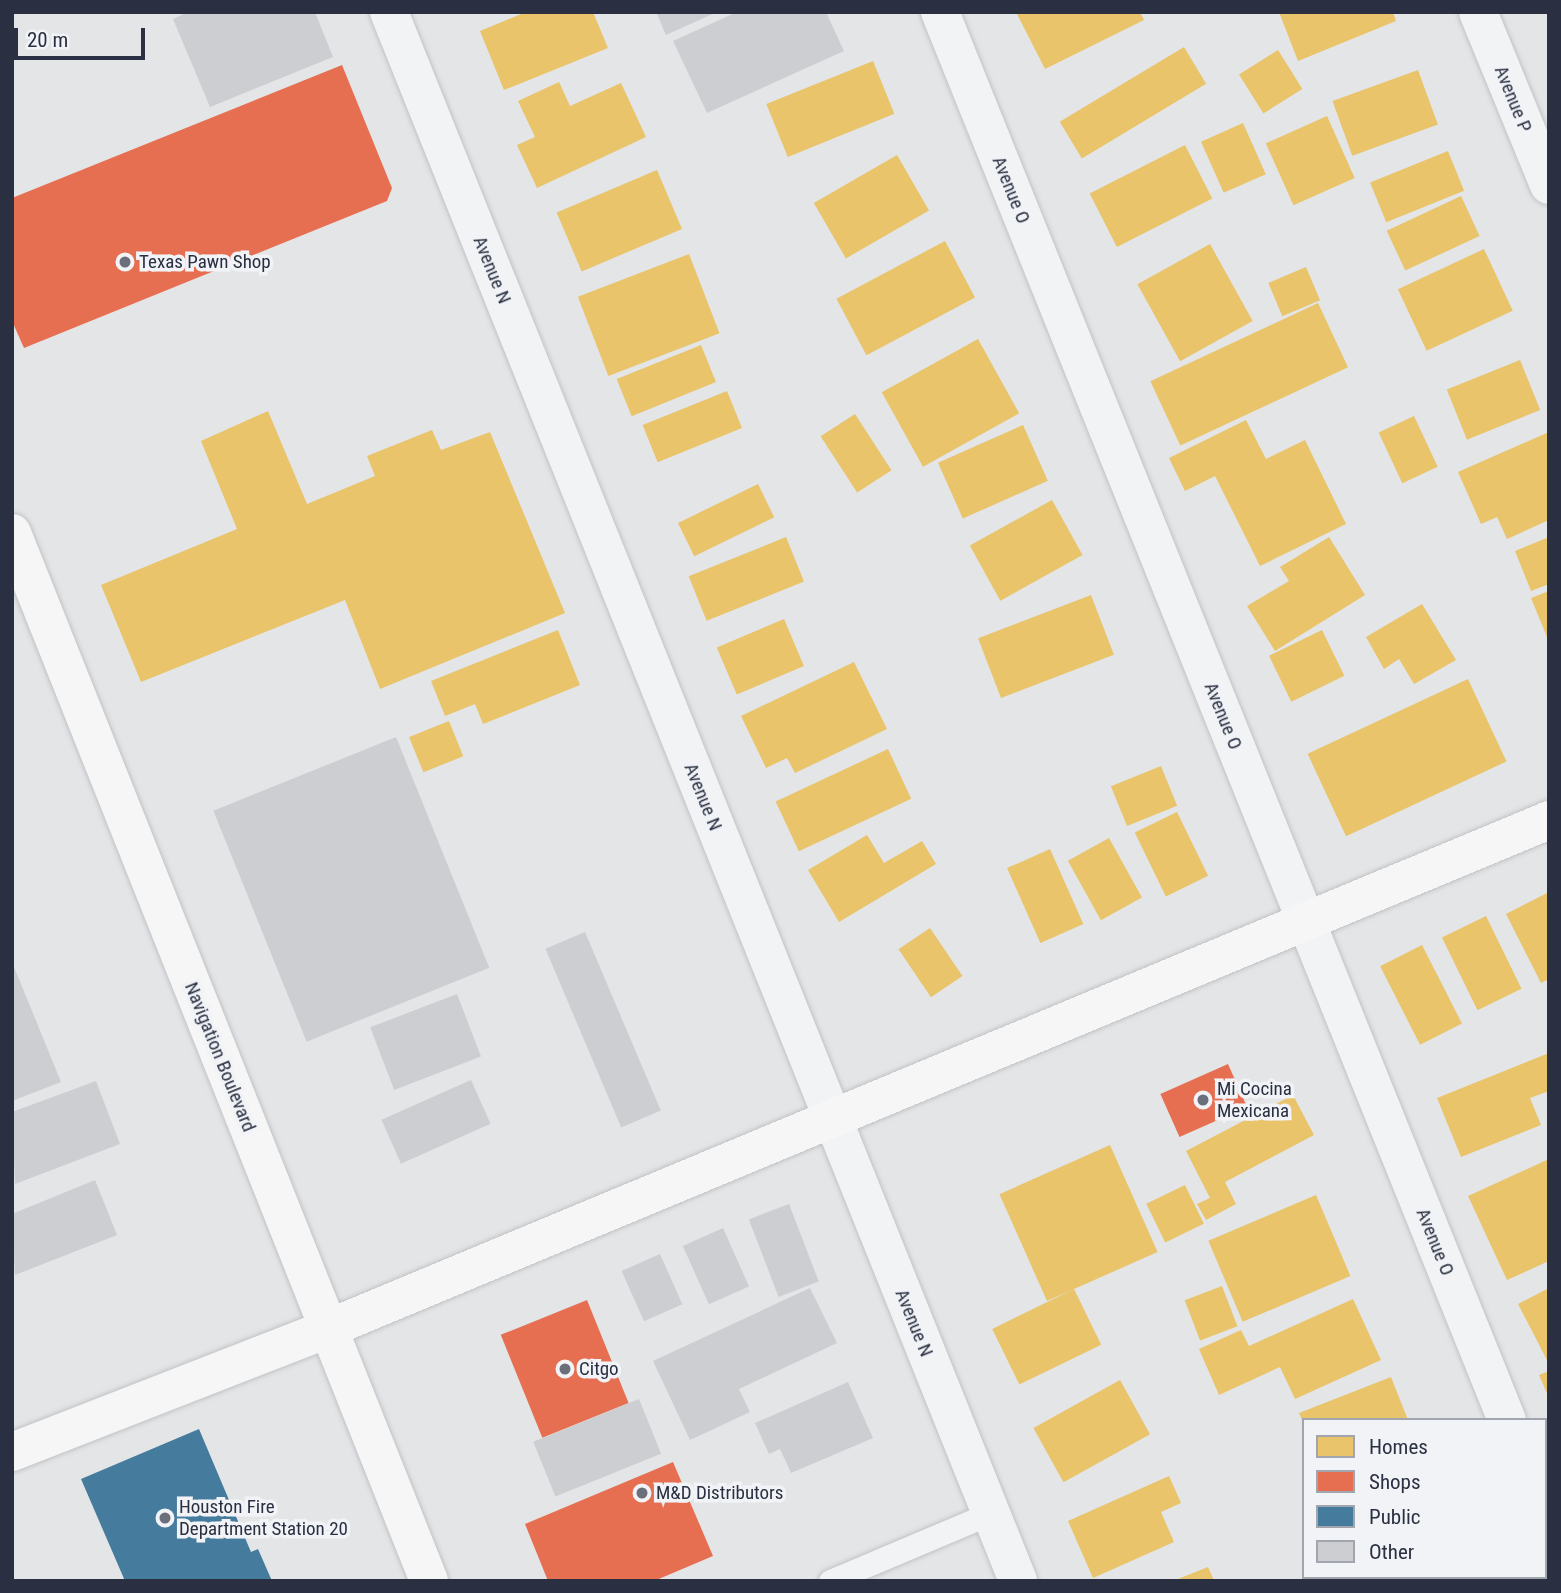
<!DOCTYPE html>
<style>
body{margin:0}
#map{position:relative;width:1561px;height:1593px;overflow:hidden;background:#e3e5e7;font-family:"Roboto Condensed",sans-serif}
div>[style]{position:absolute}
[style*='--x']{left:calc(var(--x)*1px);top:calc(var(--y)*1px);width:calc(var(--w)*1px);rotate:calc(var(--a)*1deg)}
.homes>*{inset:0;background:#e9c46a;transform-origin:0 0}
.shops>*{inset:0;background:#e76f51;transform-origin:0 0}
.public>*{inset:0;background:#457b9d}
.building>*{inset:0;background:#cdced1;transform-origin:0 0}
.roads{filter:drop-shadow(0 0 2px #c1c3c5) drop-shadow(0 0 2px #c1c3c5)}
.service>*{height:23px;margin:-11.5px;padding:0 11.5px;transform-origin:11.5px;border-radius:11.5px;background:#f2f3f5}
.minor>*{height:38px;margin:-19px;padding:0 19px;transform-origin:19px;border-radius:19px;background:#f2f3f5}
.primary>*{height:38px;margin:-19px;padding:0 19px;transform-origin:19px;border-radius:19px;background:#f6f6f7}
.dots>*{width:19px;height:19px;translate:-50% -50%;box-sizing:border-box;border:4px solid #f1f3f7;border-radius:50%}
span{translate:-50% -50%;white-space:nowrap;text-align:center;line-height:1.15;-webkit-text-stroke:7px #f1f3f7;paint-order:stroke}
.street-label{font-size:19px;color:#2a3041}
.poi-label{font-size:19px;color:#2a3041}
.left{translate:0 -50%;text-align:left}
.frame{position:absolute;inset:0;border:14px solid #2a3041;pointer-events:none}
.legend{position:absolute;left:1302px;top:1418px;width:245px;height:161px;box-sizing:border-box;background:#f1f3f7;border:2px solid #a1a5ae;margin:0;padding:9px 12px;list-style:none;font-size:21px;color:#2a3041}
.legend li{display:flex;align-items:center;gap:14px;height:35px}
.legend b{width:35px;border:2px solid #a1a5ae}
.scale{position:absolute;left:14px;top:28px;width:131px;height:32px;box-sizing:border-box;border:4px solid #2a3041;border-top:0;padding-left:9px;font-size:21px;line-height:24px;white-space:nowrap;color:#2a3041;-webkit-text-stroke:5px #f1f3f7;paint-order:stroke}
</style>
<div id="map">
<div class="homes">
<div style="clip-path:polygon(526px 12px,593px 12px,608px 48px,504px 90px,480px 31px)"></div>
<div style="clip-path:polygon(1016px 12px,1140px 12px,1144px 20px,1045px 69px)"></div>
<div style="clip-path:polygon(1279px 12px,1393px 12px,1396px 21px,1298px 61px)"></div>
<div style="left:1184px;top:47px;width:43px;height:145px;rotate:59deg"></div>
<div style="left:1278px;top:50px;width:46px;height:46px;rotate:58deg"></div>
<div style="left:873px;top:61px;width:57px;height:115px;rotate:68deg"></div>
<div style="left:1418px;top:70px;width:58px;height:91px;rotate:70deg"></div>
<div style="clip-path:polygon(559px 82px,570px 106px,621px 83px,646px 137px,537px 188px,517px 145px,535px 137px,518px 101px)"></div>
<div style="left:1327px;top:116px;width:68px;height:67px;rotate:66deg"></div>
<div style="left:1243px;top:123px;width:56px;height:46px;rotate:66deg"></div>
<div style="left:1185px;top:145px;width:60px;height:107px;rotate:63deg"></div>
<div style="left:1448px;top:151px;width:43px;height:84px;rotate:68deg"></div>
<div style="left:897px;top:155px;width:64px;height:96px;rotate:60deg"></div>
<div style="left:657px;top:170px;width:64px;height:109px;rotate:67deg"></div>
<div style="left:1461px;top:196px;width:44px;height:82px;rotate:65deg"></div>
<div style="left:945px;top:241px;width:64px;height:123px;rotate:62deg"></div>
<div style="left:1210px;top:244px;width:88px;height:83px;rotate:61deg"></div>
<div style="left:1484px;top:249px;width:68px;height:95px;rotate:65deg"></div>
<div style="left:689px;top:254px;width:85px;height:119px;rotate:69deg"></div>
<div style="left:1306px;top:267px;width:36px;height:41px;rotate:67deg"></div>
<div style="left:1318px;top:303px;width:71px;height:185px;rotate:65deg"></div>
<div style="left:978px;top:339px;width:85px;height:110px;rotate:61deg"></div>
<div style="left:701px;top:345px;width:40px;height:91px;rotate:68deg"></div>
<div style="left:1520px;top:360px;width:54px;height:79px;rotate:68deg"></div>
<div style="left:727px;top:391px;width:40px;height:91px;rotate:68deg"></div>
<div style="clip-path:polygon(268px 411px,307px 504px,375px 476px,367px 456px,432px 430px,441px 450px,490px 432px,565px 613px,380px 689px,345px 600px,141px 682px,101px 585px,237px 529px,201px 441px)"></div>
<div style="left:855px;top:414px;width:67px;height:41px;rotate:57deg"></div>
<div style="left:1414px;top:416px;width:56px;height:39px;rotate:65deg"></div>
<div style="clip-path:polygon(1246px 420px,1266px 459px,1305px 440px,1346px 524px,1260px 566px,1215px 476px,1185px 491px,1169px 458px)"></div>
<div style="left:1023px;top:425px;width:61px;height:93px;rotate:66deg"></div>
<div style="clip-path:polygon(1549px 432px,1549px 520px,1507px 539px,1497px 517px,1481px 524px,1458px 472px)"></div>
<div style="left:758px;top:484px;width:37px;height:89px;rotate:64deg"></div>
<div style="left:1052px;top:500px;width:63px;height:94px;rotate:61deg"></div>
<div style="left:786px;top:537px;width:48px;height:105px;rotate:68deg"></div>
<div style="clip-path:polygon(1329px 537px,1365px 595px,1275px 651px,1247px 606px,1289px 581px,1280px 567px)"></div>
<div style="clip-path:polygon(1549px 537px,1549px 584px,1531px 591px,1515px 551px)"></div>
<div style="clip-path:polygon(1549px 591px,1549px 637px,1547px 637px,1531px 598px)"></div>
<div style="left:1091px;top:595px;width:64px;height:121px;rotate:69deg"></div>
<div style="clip-path:polygon(1422px 604px,1456px 660px,1414px 684px,1399px 659px,1384px 669px,1366px 637px)"></div>
<div style="left:784px;top:619px;width:51px;height:73px;rotate:67deg"></div>
<div style="clip-path:polygon(558px 630px,580px 685px,483px 724px,475px 704px,445px 716px,431px 681px)"></div>
<div style="left:1322px;top:630px;width:51px;height:59px;rotate:64deg"></div>
<div style="clip-path:polygon(854px 662px,887px 729px,795px 773px,787px 758px,766px 768px,741px 716px)"></div>
<div style="left:1468px;top:679px;width:91px;height:177px;rotate:65deg"></div>
<div style="left:449px;top:721px;width:38px;height:43px;rotate:68deg"></div>
<div style="left:888px;top:749px;width:55px;height:124px;rotate:65deg"></div>
<div style="left:1161px;top:766px;width:43px;height:54px;rotate:68deg"></div>
<div style="left:1177px;top:812px;width:71px;height:47px;rotate:64deg"></div>
<div style="clip-path:polygon(867px 835px,884px 863px,922px 841px,936px 864px,839px 922px,808px 870px)"></div>
<div style="left:1109px;top:838px;width:68px;height:47px;rotate:61deg"></div>
<div style="left:1050px;top:849px;width:82px;height:47px;rotate:66deg"></div>
<div style="clip-path:polygon(1549px 892px,1549px 979px,1541px 983px,1506px 914px)"></div>
<div style="left:1486px;top:916px;width:81px;height:49px;rotate:64deg"></div>
<div style="left:930px;top:928px;width:58px;height:38px;rotate:56deg"></div>
<div style="left:1422px;top:945px;width:88px;height:47px;rotate:63deg"></div>
<div style="clip-path:polygon(1549px 1053px,1549px 1091px,1530px 1098px,1541px 1125px,1461px 1157px,1437px 1098px)"></div>
<div style="clip-path:polygon(1293px 1095px,1314px 1135px,1225px 1182px,1236px 1204px,1206px 1220px,1197px 1204px,1210px 1198px,1186px 1151px)"></div>
<div style="left:1110px;top:1145px;width:117px;height:121px;rotate:66deg"></div>
<div style="clip-path:polygon(1549px 1159px,1549px 1261px,1507px 1280px,1468px 1196px)"></div>
<div style="left:1185px;top:1185px;width:43px;height:43px;rotate:64deg"></div>
<div style="left:1316px;top:1195px;width:88px;height:117px;rotate:67deg"></div>
<div style="left:1222px;top:1286px;width:43px;height:40px;rotate:69deg"></div>
<div style="clip-path:polygon(1549px 1288px,1549px 1364px,1518px 1304px)"></div>
<div style="left:1074px;top:1289px;width:62px;height:91px;rotate:64deg"></div>
<div style="clip-path:polygon(1353px 1299px,1381px 1360px,1295px 1399px,1280px 1367px,1219px 1395px,1199px 1349px,1241px 1330px,1249px 1346px)"></div>
<div style="clip-path:polygon(1549px 1371px,1549px 1398px,1539px 1375px)"></div>
<div style="clip-path:polygon(1391px 1377px,1408px 1420px,1302px 1420px,1299px 1413px)"></div>
<div style="left:1120px;top:1380px;width:62px;height:99px;rotate:61deg"></div>
<div style="clip-path:polygon(1169px 1476px,1181px 1503px,1161px 1512px,1174px 1542px,1093px 1578px,1068px 1521px)"></div>
<div style="clip-path:polygon(1208px 1567px,1214px 1581px,1173px 1581px)"></div>
<div style="clip-path:polygon(1313px 1577px,1342px 1577px,1343px 1581px,1304px 1581px)"></div>
<div style="left:1379px;top:1577px;width:84px;height:4px"></div>
<div style="left:1480px;top:1577px;width:31px;height:4px"></div>
</div>
<div class="shops">
<div style="clip-path:polygon(342px 65px,392px 188px,387px 201px,24px 348px,12px 321px,12px 198px)"></div>
<div style="left:1228px;top:1064px;width:47px;height:74px;rotate:66deg"></div>
<div style="left:587px;top:1300px;width:111px;height:93px;rotate:68deg"></div>
<div style="clip-path:polygon(673px 1462px,713px 1556px,654px 1581px,548px 1581px,525px 1524px)"></div>
</div>
<div class="public">
<div style="clip-path:polygon(199px 1429px,251px 1552px,258px 1549px,272px 1581px,125px 1581px,81px 1479px)"></div>
</div>
<div class="building">
<div style="clip-path:polygon(188px 12px,315px 12px,333px 57px,210px 107px,173px 19px)"></div>
<div style="clip-path:polygon(656px 12px,717px 12px,666px 35px)"></div>
<div style="clip-path:polygon(737px 12px,826px 12px,844px 51px,707px 113px,673px 41px)"></div>
<div style="left:396px;top:737px;width:249px;height:197px;rotate:68deg"></div>
<div style="left:585px;top:932px;width:194px;height:43px;rotate:67deg"></div>
<div style="clip-path:polygon(12px 962px,61px 1082px,12px 1101px)"></div>
<div style="left:457px;top:994px;width:67px;height:93px;rotate:69deg"></div>
<div style="left:471px;top:1080px;width:48px;height:98px;rotate:66deg"></div>
<div style="clip-path:polygon(96px 1081px,120px 1144px,15px 1184px,12px 1112px)"></div>
<div style="clip-path:polygon(95px 1180px,117px 1235px,15px 1275px,12px 1214px)"></div>
<div style="left:789px;top:1204px;width:83px;height:43px;rotate:69deg"></div>
<div style="left:723px;top:1228px;width:64px;height:44px;rotate:66deg"></div>
<div style="left:660px;top:1254px;width:55px;height:42px;rotate:66deg"></div>
<div style="clip-path:polygon(810px 1288px,837px 1343px,739px 1389px,750px 1412px,690px 1440px,653px 1361px)"></div>
<div style="clip-path:polygon(848px 1382px,873px 1438px,791px 1473px,780px 1449px,769px 1454px,755px 1423px)"></div>
<div style="left:639px;top:1399px;width:59px;height:114px;rotate:68deg"></div>
</div>
<div class="roads">
<div class="service">
<div style="--x:830;--y:1581;--w:175;--a:-22.9"></div>
</div>
<div class="minor">
<div style="--x:389;--y:12;--w:1690;--a:68.15"></div>
<div style="--x:940;--y:12;--w:1518;--a:68.07"></div>
<div style="--x:1478;--y:12;--w:187;--a:67.7"></div>
<div style="--x:1545;--y:1513;--w:9;--a:63"></div>
</div>
<div class="primary">
<div style="--x:12;--y:533;--w:1128;--a:68.3"></div>
<div style="--x:12;--y:1452;--w:338;--a:-21.3"></div>
<div style="--x:327;--y:1329;--w:1324;--a:-22.61"></div>
</div>
</div>
<div class="dots">
<div style="left:125px;top:262px;background:#6b6f7b"></div>
<div style="left:1203px;top:1100px;background:#6b6f7b"></div>
<div style="left:565px;top:1369px;background:#6b6f7b"></div>
<div style="left:642px;top:1493px;background:#6b6f7b"></div>
<div style="left:165px;top:1518px;background:#6b6f7b"></div>
</div>
<div class="street-label">
<span style="left:1513px;top:99px;rotate:68deg">Avenue P</span>
<span style="left:1011px;top:190px;rotate:68deg">Avenue O</span>
<span style="left:492px;top:270px;rotate:68deg">Avenue N</span>
<span style="left:1223px;top:716px;rotate:68deg">Avenue O</span>
<span style="left:703px;top:797px;rotate:68deg">Avenue N</span>
<span style="left:220px;top:1057px;rotate:68deg">Navigation Boulevard</span>
<span style="left:1435px;top:1242px;rotate:68deg">Avenue O</span>
<span style="left:914px;top:1323px;rotate:68deg">Avenue N</span>
</div>
<div class="poi-label">
<span class="left" style="left:139px;top:262px">Texas Pawn Shop</span>
<span class="left" style="left:1217px;top:1100px">Mi Cocina<br>Mexicana</span>
<span class="left" style="left:579px;top:1369px">Citgo</span>
<span class="left" style="left:656px;top:1493px">M&amp;D Distributors</span>
<span class="left" style="left:179px;top:1518px">Houston Fire<br>Department Station 20</span>
</div>
<div class="frame"></div>
<ul class="legend">
<li><b style="height:19px;background:#e9c46a"></b>Homes</li>
<li><b style="height:19px;background:#e76f51"></b>Shops</li>
<li><b style="height:19px;background:#457b9d"></b>Public</li>
<li><b style="height:19px;background:#cdced1"></b>Other</li>
</ul>
<div class="scale">20 m</div>
</div>
